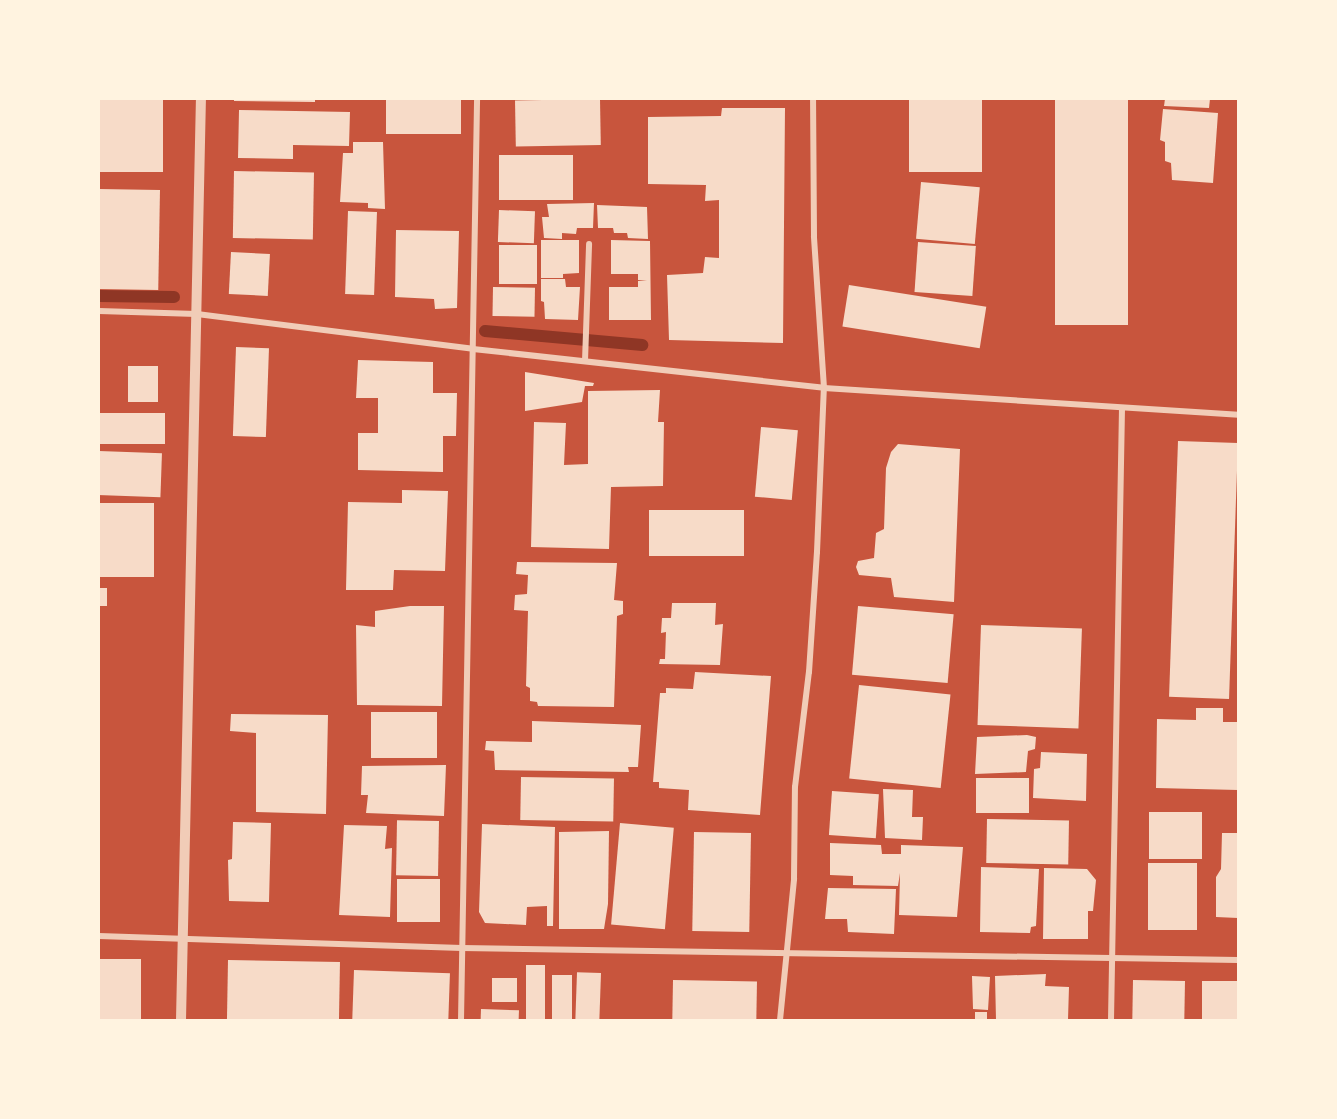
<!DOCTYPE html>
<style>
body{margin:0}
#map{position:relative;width:1337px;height:1119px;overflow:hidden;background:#c8553d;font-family:Raleway,sans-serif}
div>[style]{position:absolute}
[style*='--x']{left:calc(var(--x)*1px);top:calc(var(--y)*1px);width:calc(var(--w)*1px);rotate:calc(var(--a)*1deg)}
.stream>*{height:12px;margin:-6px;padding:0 6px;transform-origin:6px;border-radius:6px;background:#8f3625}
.building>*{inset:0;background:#f7dbc8;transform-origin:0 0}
.minor>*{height:6px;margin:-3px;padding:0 3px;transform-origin:3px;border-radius:3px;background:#f1ccb7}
.tertiary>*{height:10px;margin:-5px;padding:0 5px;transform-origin:5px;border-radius:5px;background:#f1ccb7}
span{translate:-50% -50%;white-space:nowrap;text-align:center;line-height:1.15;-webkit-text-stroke:5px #fff3e0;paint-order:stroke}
.frame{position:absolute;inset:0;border:100px solid #fff3e0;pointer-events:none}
</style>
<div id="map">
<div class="stream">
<div style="--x:99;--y:296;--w:75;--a:0.8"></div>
<div style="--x:485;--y:331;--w:158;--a:5.1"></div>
</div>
<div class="building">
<div style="left:99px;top:99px;width:64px;height:73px"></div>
<div style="clip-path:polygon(234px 99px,315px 99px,315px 102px,234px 101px)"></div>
<div style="left:386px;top:99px;width:75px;height:35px"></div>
<div style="left:600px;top:99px;width:46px;height:85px;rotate:89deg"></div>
<div style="left:909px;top:99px;width:73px;height:73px"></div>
<div style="left:1055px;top:99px;width:73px;height:226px"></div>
<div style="clip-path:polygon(1165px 99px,1210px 99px,1209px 108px,1164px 106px)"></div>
<div style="clip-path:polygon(722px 108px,785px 108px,783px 343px,669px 340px,667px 275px,703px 273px,705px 257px,719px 258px,719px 200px,705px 201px,706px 185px,648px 184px,648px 117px,721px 116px)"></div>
<div style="clip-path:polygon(1163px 109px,1218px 113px,1213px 183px,1172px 180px,1171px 163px,1165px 161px,1165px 142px,1160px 140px)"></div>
<div style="clip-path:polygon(239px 110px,350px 112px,349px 146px,293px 145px,293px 159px,238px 158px)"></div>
<div style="clip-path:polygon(353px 142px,383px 142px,385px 209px,368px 208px,368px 203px,340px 202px,343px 153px,353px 153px)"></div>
<div style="left:499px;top:155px;width:74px;height:45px"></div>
<div style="left:234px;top:171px;width:80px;height:67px;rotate:1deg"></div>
<div style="left:921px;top:182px;width:59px;height:57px;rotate:5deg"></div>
<div style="left:99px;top:189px;width:61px;height:100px;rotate:1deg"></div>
<div style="clip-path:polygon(594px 203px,593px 228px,577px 228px,576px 234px,562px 233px,562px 239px,544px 238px,542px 217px,549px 217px,547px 204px)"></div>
<div style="clip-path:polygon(597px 205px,647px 207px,648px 239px,628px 238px,627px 233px,614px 233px,613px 228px,598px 228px)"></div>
<div style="left:499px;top:210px;width:36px;height:32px;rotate:2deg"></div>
<div style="left:348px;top:211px;width:29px;height:83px;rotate:2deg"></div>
<div style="clip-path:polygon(396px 230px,459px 231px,457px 308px,435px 309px,434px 299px,395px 297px)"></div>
<div style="clip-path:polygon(541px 240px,579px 240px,579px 273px,563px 274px,563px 278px,541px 278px)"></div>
<div style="clip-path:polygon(611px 240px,650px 241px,651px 320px,609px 320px,609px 287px,638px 287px,638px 281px,647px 281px,638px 280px,638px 274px,611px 274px)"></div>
<div style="left:918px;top:242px;width:58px;height:50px;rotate:4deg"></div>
<div style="left:537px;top:245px;width:39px;height:38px;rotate:90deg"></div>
<div style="left:231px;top:252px;width:39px;height:42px;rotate:3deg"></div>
<div style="clip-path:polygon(541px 279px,565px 279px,566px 287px,580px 287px,578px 320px,545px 319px,544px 302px,541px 301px)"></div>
<div style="left:849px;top:285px;width:139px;height:42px;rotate:9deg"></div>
<div style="left:493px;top:287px;width:42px;height:29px;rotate:1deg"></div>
<div style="left:236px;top:347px;width:33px;height:89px;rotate:2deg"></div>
<div style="clip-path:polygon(358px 360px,433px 362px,433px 393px,457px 393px,456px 436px,443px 436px,443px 472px,358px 470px,358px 433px,378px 433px,378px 398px,356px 398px)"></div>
<div style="left:128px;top:366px;width:30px;height:36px"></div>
<div style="clip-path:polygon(525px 372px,594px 383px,593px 386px,585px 386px,582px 402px,525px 411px)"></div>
<div style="clip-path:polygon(660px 390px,658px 422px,664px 422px,663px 486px,611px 487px,609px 549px,531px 547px,534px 422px,566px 423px,564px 465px,588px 464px,588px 391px)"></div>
<div style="left:99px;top:413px;width:66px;height:31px"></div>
<div style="left:761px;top:427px;width:37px;height:70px;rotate:5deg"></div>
<div style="left:1178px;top:441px;width:60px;height:256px;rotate:2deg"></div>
<div style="clip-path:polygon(898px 444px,960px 449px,954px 602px,894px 597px,891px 578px,859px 575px,856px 567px,858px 561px,874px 558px,876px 533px,884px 529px,886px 468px,891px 452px)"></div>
<div style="left:99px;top:451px;width:63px;height:44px;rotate:2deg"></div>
<div style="clip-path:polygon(402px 490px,448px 491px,445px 571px,394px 570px,393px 590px,346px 590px,348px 502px,402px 503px)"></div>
<div style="left:99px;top:503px;width:55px;height:74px"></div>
<div style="left:649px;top:510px;width:95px;height:46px"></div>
<div style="clip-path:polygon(517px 562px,617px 563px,614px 600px,623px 601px,623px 614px,617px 616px,614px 707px,538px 706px,537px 702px,530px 701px,530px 688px,526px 686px,528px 611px,514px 610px,515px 595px,527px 594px,528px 575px,516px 574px)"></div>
<div style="left:99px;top:588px;width:8px;height:18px"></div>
<div style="clip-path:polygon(672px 603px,716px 603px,715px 625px,723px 624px,720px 665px,659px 664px,660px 659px,665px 659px,666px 632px,661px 633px,662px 618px,671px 618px)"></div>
<div style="clip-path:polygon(410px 606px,444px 606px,442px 706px,357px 705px,356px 625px,375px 627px,375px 611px)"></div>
<div style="left:858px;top:606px;width:96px;height:69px;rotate:5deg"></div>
<div style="left:981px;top:625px;width:101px;height:100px;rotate:2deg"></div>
<div style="clip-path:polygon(695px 672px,771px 676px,760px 815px,688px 810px,689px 790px,659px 788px,659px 782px,653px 782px,660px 693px,666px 693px,666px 688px,693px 689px)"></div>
<div style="left:859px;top:685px;width:92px;height:94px;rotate:6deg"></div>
<div style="clip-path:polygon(1196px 708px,1223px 708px,1223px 722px,1238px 722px,1238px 790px,1156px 788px,1157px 719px,1196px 720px)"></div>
<div style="left:371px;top:712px;width:66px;height:46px"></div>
<div style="clip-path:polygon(231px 714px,328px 715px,326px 814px,256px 812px,256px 733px,230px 731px)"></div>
<div style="clip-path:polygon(532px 721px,641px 725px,638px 767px,628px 767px,629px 772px,495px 770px,494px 751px,485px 750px,486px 741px,532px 742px)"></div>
<div style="clip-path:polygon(1027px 735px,1036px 737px,1035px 749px,1028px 751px,1026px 772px,975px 774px,977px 737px)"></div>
<div style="clip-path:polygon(1041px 752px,1087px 754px,1086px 801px,1033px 798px,1034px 769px,1040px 768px)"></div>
<div style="clip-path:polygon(446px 765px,444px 816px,366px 813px,368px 795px,361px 795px,362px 766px)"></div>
<div style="left:521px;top:777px;width:93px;height:43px;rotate:1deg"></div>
<div style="left:1029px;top:778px;width:35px;height:53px;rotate:90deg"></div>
<div style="clip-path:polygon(883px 789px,913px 790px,912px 817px,923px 817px,922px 840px,885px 838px)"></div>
<div style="left:832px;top:791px;width:47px;height:44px;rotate:4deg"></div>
<div style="left:1149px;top:812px;width:53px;height:47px"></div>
<div style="left:987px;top:819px;width:82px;height:44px;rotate:1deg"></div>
<div style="left:439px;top:821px;width:55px;height:42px;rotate:91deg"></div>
<div style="clip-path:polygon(233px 822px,271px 823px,269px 902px,229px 901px,228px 860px,232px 859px)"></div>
<div style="left:620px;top:823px;width:54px;height:102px;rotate:5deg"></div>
<div style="clip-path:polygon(482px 824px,555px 827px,553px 926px,547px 926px,547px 906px,527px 907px,526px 925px,485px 923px,479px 912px)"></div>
<div style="clip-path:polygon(344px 825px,387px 826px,385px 849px,392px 848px,390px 917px,339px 915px)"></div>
<div style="clip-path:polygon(609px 831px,608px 904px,604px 929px,559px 929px,559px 832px)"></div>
<div style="left:694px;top:832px;width:57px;height:99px;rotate:1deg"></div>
<div style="clip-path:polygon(1222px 833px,1238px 833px,1238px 918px,1216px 917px,1216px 877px,1221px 869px)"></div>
<div style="clip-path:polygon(830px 843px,881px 845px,882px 854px,901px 854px,901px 845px,963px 847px,957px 917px,899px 915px,900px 873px,898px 886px,853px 885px,853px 876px,830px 875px)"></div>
<div style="left:1148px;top:863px;width:49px;height:67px"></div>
<div style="clip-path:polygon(981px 867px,1039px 869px,1036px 926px,1031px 927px,1030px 933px,980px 932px)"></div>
<div style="clip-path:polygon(1044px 868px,1087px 869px,1096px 880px,1093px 911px,1088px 911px,1088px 939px,1043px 939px)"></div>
<div style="left:397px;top:879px;width:43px;height:43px"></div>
<div style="clip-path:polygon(828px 888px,896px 889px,894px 934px,848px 932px,847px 919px,825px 919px)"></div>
<div style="left:99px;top:959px;width:42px;height:61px"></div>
<div style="left:228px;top:960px;width:112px;height:60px;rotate:1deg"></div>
<div style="left:526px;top:965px;width:19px;height:55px"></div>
<div style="left:354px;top:970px;width:96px;height:50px;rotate:2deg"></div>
<div style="left:601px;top:973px;width:47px;height:24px;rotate:92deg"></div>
<div style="clip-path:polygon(1046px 974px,1045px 986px,1069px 987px,1068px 1020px,996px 1020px,995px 976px)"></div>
<div style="left:552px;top:975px;width:20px;height:45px"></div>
<div style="clip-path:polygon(972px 976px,990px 977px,988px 1010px,973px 1009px)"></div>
<div style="left:492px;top:978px;width:25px;height:24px"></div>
<div style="left:673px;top:980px;width:84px;height:40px;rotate:1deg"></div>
<div style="left:1133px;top:980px;width:52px;height:40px;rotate:1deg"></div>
<div style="left:1202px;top:981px;width:36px;height:39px"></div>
<div style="left:481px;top:1009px;width:38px;height:11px;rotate:2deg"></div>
<div style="left:975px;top:1012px;width:12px;height:8px"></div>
</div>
<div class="minor">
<div style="--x:99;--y:311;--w:98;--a:1.8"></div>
<div style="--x:197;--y:314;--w:278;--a:7.2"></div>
<div style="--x:473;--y:349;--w:353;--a:6.3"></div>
<div style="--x:824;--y:388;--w:415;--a:3.7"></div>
<div style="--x:585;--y:361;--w:117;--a:-88"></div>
<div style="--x:99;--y:936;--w:363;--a:1.9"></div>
<div style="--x:462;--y:948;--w:776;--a:0.89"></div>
<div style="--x:461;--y:1020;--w:921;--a:-89"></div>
<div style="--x:780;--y:1020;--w:142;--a:-84.3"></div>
<div style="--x:794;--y:879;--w:92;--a:-89.4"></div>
<div style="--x:795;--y:787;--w:116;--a:-83.1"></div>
<div style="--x:809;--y:672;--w:120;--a:-86.2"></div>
<div style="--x:817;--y:552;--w:164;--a:-87.6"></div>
<div style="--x:824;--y:388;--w:152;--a:-93.8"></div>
<div style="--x:814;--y:236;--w:137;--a:-90.4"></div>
<div style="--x:1111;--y:1020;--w:612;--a:-88.97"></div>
</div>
<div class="tertiary">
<div style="--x:181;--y:1020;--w:921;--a:-88.76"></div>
</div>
<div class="frame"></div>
</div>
